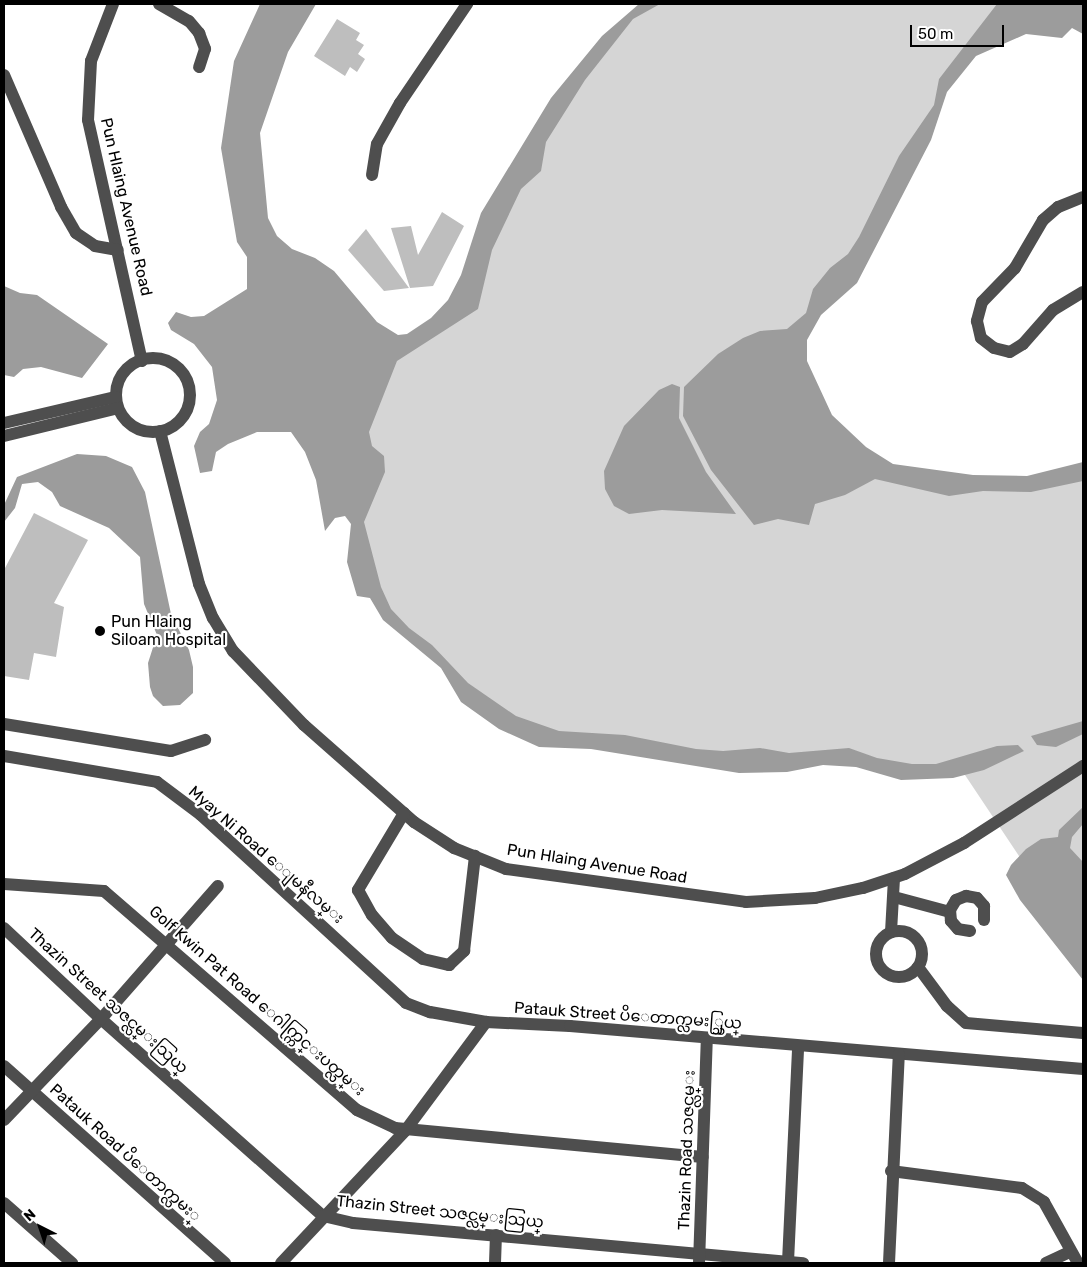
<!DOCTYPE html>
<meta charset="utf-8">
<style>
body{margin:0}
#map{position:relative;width:1087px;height:1267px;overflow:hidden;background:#fff;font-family:Rubik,"Noto Sans Myanmar",sans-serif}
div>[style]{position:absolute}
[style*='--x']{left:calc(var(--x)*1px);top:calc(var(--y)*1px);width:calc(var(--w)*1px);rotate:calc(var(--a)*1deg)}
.green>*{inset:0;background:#d5d5d5}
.water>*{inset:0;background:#9c9c9c}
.building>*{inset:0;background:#bebebe}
.minor>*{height:12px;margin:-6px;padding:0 6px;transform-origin:6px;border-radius:6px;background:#4e4e4e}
.minor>.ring{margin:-6px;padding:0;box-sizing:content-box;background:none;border:12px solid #4e4e4e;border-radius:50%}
.dots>*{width:14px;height:14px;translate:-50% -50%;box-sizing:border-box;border:2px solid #fff;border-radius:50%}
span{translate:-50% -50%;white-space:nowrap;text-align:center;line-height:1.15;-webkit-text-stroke:4.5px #fff;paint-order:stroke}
.street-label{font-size:16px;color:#000}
.poi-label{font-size:16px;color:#000}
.left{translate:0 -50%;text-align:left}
.frame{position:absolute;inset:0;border:5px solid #000;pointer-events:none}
.north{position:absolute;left:15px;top:1202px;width:50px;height:50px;-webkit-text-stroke:4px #fff;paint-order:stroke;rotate:319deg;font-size:14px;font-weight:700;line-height:20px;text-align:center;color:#000}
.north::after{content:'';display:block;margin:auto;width:18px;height:22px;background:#000;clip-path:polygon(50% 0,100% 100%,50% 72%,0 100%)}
.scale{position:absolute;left:910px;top:25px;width:94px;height:22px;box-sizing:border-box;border:2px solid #000;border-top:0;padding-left:6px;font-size:15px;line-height:18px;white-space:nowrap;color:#000;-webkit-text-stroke:4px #fff;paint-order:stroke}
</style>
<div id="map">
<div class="green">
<div style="clip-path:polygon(649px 4px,1083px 4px,1016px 5px,954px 71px,867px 242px,781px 359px,866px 467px,1030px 484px,1083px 469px,1083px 952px,959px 766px,912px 773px,837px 760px,738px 760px,546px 736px,476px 701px,390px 618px,321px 422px,462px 303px,517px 169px,607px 40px)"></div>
</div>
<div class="water">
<div style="clip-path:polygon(260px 4px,316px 4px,288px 52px,260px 133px,268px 218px,277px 236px,292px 249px,315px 258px,334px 271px,377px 322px,398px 335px,407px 334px,431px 318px,448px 300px,461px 275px,481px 213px,551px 98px,602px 36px,639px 4px,660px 4px,633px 19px,585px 80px,546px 142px,541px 171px,521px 189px,492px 250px,478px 309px,397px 361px,369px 432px,372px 446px,384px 456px,385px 472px,364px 522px,381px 587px,391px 609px,409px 628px,432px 645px,468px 683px,516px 716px,559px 731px,625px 735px,696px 749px,723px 751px,760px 748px,789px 753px,849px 748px,877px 758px,912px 764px,936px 764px,997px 746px,1018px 745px,1024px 751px,984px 770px,953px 778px,901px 780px,856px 767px,823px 765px,787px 772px,739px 773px,591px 749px,539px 747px,499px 729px,461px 702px,441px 668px,383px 620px,370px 598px,357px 596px,347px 562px,351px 524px,345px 516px,335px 518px,325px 531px,316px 480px,305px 452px,291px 432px,257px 432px,228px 444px,216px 452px,212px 471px,200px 473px,194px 446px,200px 432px,209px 424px,217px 400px,212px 367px,194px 344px,171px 330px,168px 323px,176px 312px,191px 317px,204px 316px,247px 289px,247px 257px,237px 242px,221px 148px,234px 61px)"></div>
<div style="clip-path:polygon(997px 4px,1083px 4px,1083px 34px,1072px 28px,1062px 38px,1026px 34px,976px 56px,947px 92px,931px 140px,857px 283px,821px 315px,807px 340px,807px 361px,832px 415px,866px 447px,893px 464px,973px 475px,1027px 476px,1083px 462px,1083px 481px,1031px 492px,983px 491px,949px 496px,875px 479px,845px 495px,815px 504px,809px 525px,778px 519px,754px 525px,711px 470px,683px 416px,684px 387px,718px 354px,743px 338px,760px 331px,787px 329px,806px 313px,813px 289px,830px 268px,848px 254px,859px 237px,899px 156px,934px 105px,939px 79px)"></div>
<div style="clip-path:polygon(4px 286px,20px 293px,37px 295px,108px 344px,82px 378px,41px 367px,23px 369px,14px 377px,4px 375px)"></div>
<div style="clip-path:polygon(672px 384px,680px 387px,679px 418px,706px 472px,736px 514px,662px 510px,629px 514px,614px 506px,605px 489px,604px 471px,624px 426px,659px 390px)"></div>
<div style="clip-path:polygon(77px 454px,106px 456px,132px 467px,145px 492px,171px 614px,189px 650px,193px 667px,193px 693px,180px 705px,163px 706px,153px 696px,150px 687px,148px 663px,157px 635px,144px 604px,140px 557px,109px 528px,60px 506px,52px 492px,38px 482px,22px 484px,15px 508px,4px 522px,4px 505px,17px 477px)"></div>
<div style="clip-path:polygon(1083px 721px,1083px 734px,1056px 747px,1037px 745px,1031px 736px)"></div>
<div style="clip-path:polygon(1083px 807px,1083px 824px,1072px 837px,1070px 848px,1083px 862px,1083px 980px,1020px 900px,1006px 875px,1011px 865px,1026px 849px,1041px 839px,1058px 837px,1059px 830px)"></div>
</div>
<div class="building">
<div style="clip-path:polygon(337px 19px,360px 33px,356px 40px,364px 45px,358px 54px,365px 59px,357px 72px,350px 67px,345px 76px,314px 56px)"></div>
<div style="clip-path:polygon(442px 212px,464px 226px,433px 286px,410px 288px,391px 228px,411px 226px,418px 255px)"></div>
<div style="clip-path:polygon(366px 229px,409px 288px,384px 291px,348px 250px)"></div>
<div style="clip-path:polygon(34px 513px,88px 540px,54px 603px,64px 607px,56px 657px,34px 653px,29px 680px,4px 676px,4px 570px)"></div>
</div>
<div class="minor">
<div style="--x:113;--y:4;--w:61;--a:111.1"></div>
<div style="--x:91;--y:61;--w:59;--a:92.9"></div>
<div style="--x:88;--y:120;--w:247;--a:77.4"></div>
<div style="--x:159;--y:4;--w:34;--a:30"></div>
<div style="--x:189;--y:21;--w:16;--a:50"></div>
<div style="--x:199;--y:33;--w:17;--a:69"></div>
<div style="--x:205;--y:49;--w:19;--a:108"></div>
<div style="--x:4;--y:75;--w:144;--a:66.6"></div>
<div style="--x:61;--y:207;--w:30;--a:60"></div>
<div style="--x:76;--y:233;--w:23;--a:34"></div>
<div style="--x:95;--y:246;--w:23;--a:10"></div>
<div style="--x:372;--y:175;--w:31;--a:-81"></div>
<div style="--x:377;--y:144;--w:47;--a:-60.7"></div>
<div style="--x:400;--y:103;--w:120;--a:-55.9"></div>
<div style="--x:1083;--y:197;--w:27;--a:158"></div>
<div style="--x:1058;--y:207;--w:20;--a:139"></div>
<div style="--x:1043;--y:220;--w:56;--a:120.3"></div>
<div style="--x:1015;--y:268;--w:47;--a:134.1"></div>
<div style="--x:982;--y:302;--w:20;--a:105"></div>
<div style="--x:977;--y:321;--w:17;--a:77"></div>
<div style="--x:981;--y:338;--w:16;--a:38"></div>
<div style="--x:994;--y:348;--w:16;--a:14"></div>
<div style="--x:1010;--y:352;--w:15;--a:-32"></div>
<div style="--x:1023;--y:344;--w:45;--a:-48.6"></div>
<div style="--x:1053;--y:310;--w:35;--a:-31"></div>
<div class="ring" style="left:116px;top:358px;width:62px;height:62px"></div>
<div style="--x:4;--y:423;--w:115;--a:-13.1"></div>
<div style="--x:160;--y:431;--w:158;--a:75.7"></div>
<div style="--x:199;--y:584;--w:37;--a:68"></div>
<div style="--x:213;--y:618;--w:39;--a:59"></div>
<div style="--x:233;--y:651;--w:103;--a:46.2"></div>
<div style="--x:304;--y:725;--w:147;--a:41.4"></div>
<div style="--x:414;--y:822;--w:48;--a:33"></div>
<div style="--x:454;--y:848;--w:56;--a:22"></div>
<div style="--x:506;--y:869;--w:242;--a:7.8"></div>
<div style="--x:746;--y:902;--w:69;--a:-3.3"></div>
<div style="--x:815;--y:898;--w:49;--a:-11.8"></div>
<div style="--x:863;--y:888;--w:44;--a:-18.4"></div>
<div style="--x:905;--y:874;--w:67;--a:-27.7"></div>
<div style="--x:964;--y:843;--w:142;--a:-32.9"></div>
<div style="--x:4;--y:436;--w:117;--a:-13.8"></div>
<div style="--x:4;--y:724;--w:169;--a:9.2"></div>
<div style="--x:171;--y:751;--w:36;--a:-18"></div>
<div style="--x:4;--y:756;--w:155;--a:9.6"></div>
<div style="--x:157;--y:782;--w:55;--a:36.9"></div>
<div style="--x:201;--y:815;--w:278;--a:42.5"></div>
<div style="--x:406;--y:1003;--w:26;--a:21"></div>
<div style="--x:430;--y:1012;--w:57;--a:10.1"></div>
<div style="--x:404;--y:813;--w:90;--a:120.9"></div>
<div style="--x:358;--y:890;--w:29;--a:61"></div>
<div style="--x:372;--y:915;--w:30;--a:49"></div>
<div style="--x:392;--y:938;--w:37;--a:34"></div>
<div style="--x:423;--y:959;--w:27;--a:13"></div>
<div style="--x:449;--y:965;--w:21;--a:-43"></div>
<div style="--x:464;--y:951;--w:96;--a:-83.4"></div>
<div style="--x:4;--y:884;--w:100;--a:4"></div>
<div style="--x:104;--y:891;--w:335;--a:40.9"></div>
<div style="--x:357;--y:1110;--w:42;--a:25.3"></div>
<div style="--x:395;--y:1128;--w:309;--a:5.4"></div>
<div style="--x:894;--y:897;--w:58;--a:15"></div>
<div style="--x:4;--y:928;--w:133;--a:43.2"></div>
<div style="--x:101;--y:1019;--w:297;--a:41.6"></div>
<div style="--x:323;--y:1216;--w:31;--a:13"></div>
<div style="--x:353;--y:1223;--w:452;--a:5.1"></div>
<div style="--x:970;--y:931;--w:12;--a:-171"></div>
<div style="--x:958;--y:929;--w:11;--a:-131"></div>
<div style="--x:951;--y:921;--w:11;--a:-95"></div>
<div style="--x:950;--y:910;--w:12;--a:-59"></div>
<div style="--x:956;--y:900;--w:11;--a:-22"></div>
<div style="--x:966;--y:896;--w:11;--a:10"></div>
<div style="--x:977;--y:898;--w:11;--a:49"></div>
<div style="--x:984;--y:906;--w:14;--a:90"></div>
<div class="ring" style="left:876px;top:931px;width:34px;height:34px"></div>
<div style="--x:891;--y:932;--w:54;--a:-86.8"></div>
<div style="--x:918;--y:967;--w:49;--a:53.4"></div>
<div style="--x:947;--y:1006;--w:25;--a:42"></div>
<div style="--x:966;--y:1023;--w:117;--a:4.9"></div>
<div style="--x:4;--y:1066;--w:296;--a:41.7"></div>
<div style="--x:4;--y:1120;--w:140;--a:-46.2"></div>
<div style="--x:101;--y:1019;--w:177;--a:-48.7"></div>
<div style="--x:891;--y:1171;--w:132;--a:7.4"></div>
<div style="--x:1022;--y:1188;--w:26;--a:32"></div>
<div style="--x:1044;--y:1202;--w:70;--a:60.9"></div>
<div style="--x:4;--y:1203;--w:91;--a:41.4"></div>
<div style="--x:788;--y:1262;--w:216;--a:-87.3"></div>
<div style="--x:281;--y:1263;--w:181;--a:-46.8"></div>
<div style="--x:405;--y:1131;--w:136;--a:-53.4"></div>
<div style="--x:486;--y:1022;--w:84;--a:2.7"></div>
<div style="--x:570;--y:1026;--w:515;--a:4.79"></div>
<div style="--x:495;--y:1263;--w:28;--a:-88"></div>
<div style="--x:699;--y:1263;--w:225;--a:-88"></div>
<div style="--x:889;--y:1263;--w:209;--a:-87.3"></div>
<div style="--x:1046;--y:1263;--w:26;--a:-25"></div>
</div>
<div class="dots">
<div style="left:100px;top:631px;background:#000"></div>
</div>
<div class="street-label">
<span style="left:126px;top:207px;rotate:77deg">Pun Hlaing Avenue Road</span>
<span style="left:266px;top:855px;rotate:41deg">Myay Ni Road ေျမနီလမ္း</span>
<span style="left:597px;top:864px;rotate:9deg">Pun Hlaing Avenue Road</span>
<span style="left:108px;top:1001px;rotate:42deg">Thazin Street သဇင္လမ္းသြယ္</span>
<span style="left:257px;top:1001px;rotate:41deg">Golf Kwin Pat Road ေဂါက္ကြင္းပတ္လမ္း</span>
<span style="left:628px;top:1016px;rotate:4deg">Patauk Street ပိေတာက္လမး္သြယ္</span>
<span style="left:687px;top:1150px;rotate:-88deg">Thazin Road သဇင္လမ္း</span>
<span style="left:125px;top:1153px;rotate:42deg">Patauk Road ပိေတာက္လမး္</span>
<span style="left:440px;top:1212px;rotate:6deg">Thazin Street သဇင္လမ္းသြယ္</span>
</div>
<div class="poi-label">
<span class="left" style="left:111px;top:631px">Pun Hlaing<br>Siloam Hospital</span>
</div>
<div class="frame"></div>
<div class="north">N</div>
<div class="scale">50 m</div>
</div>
